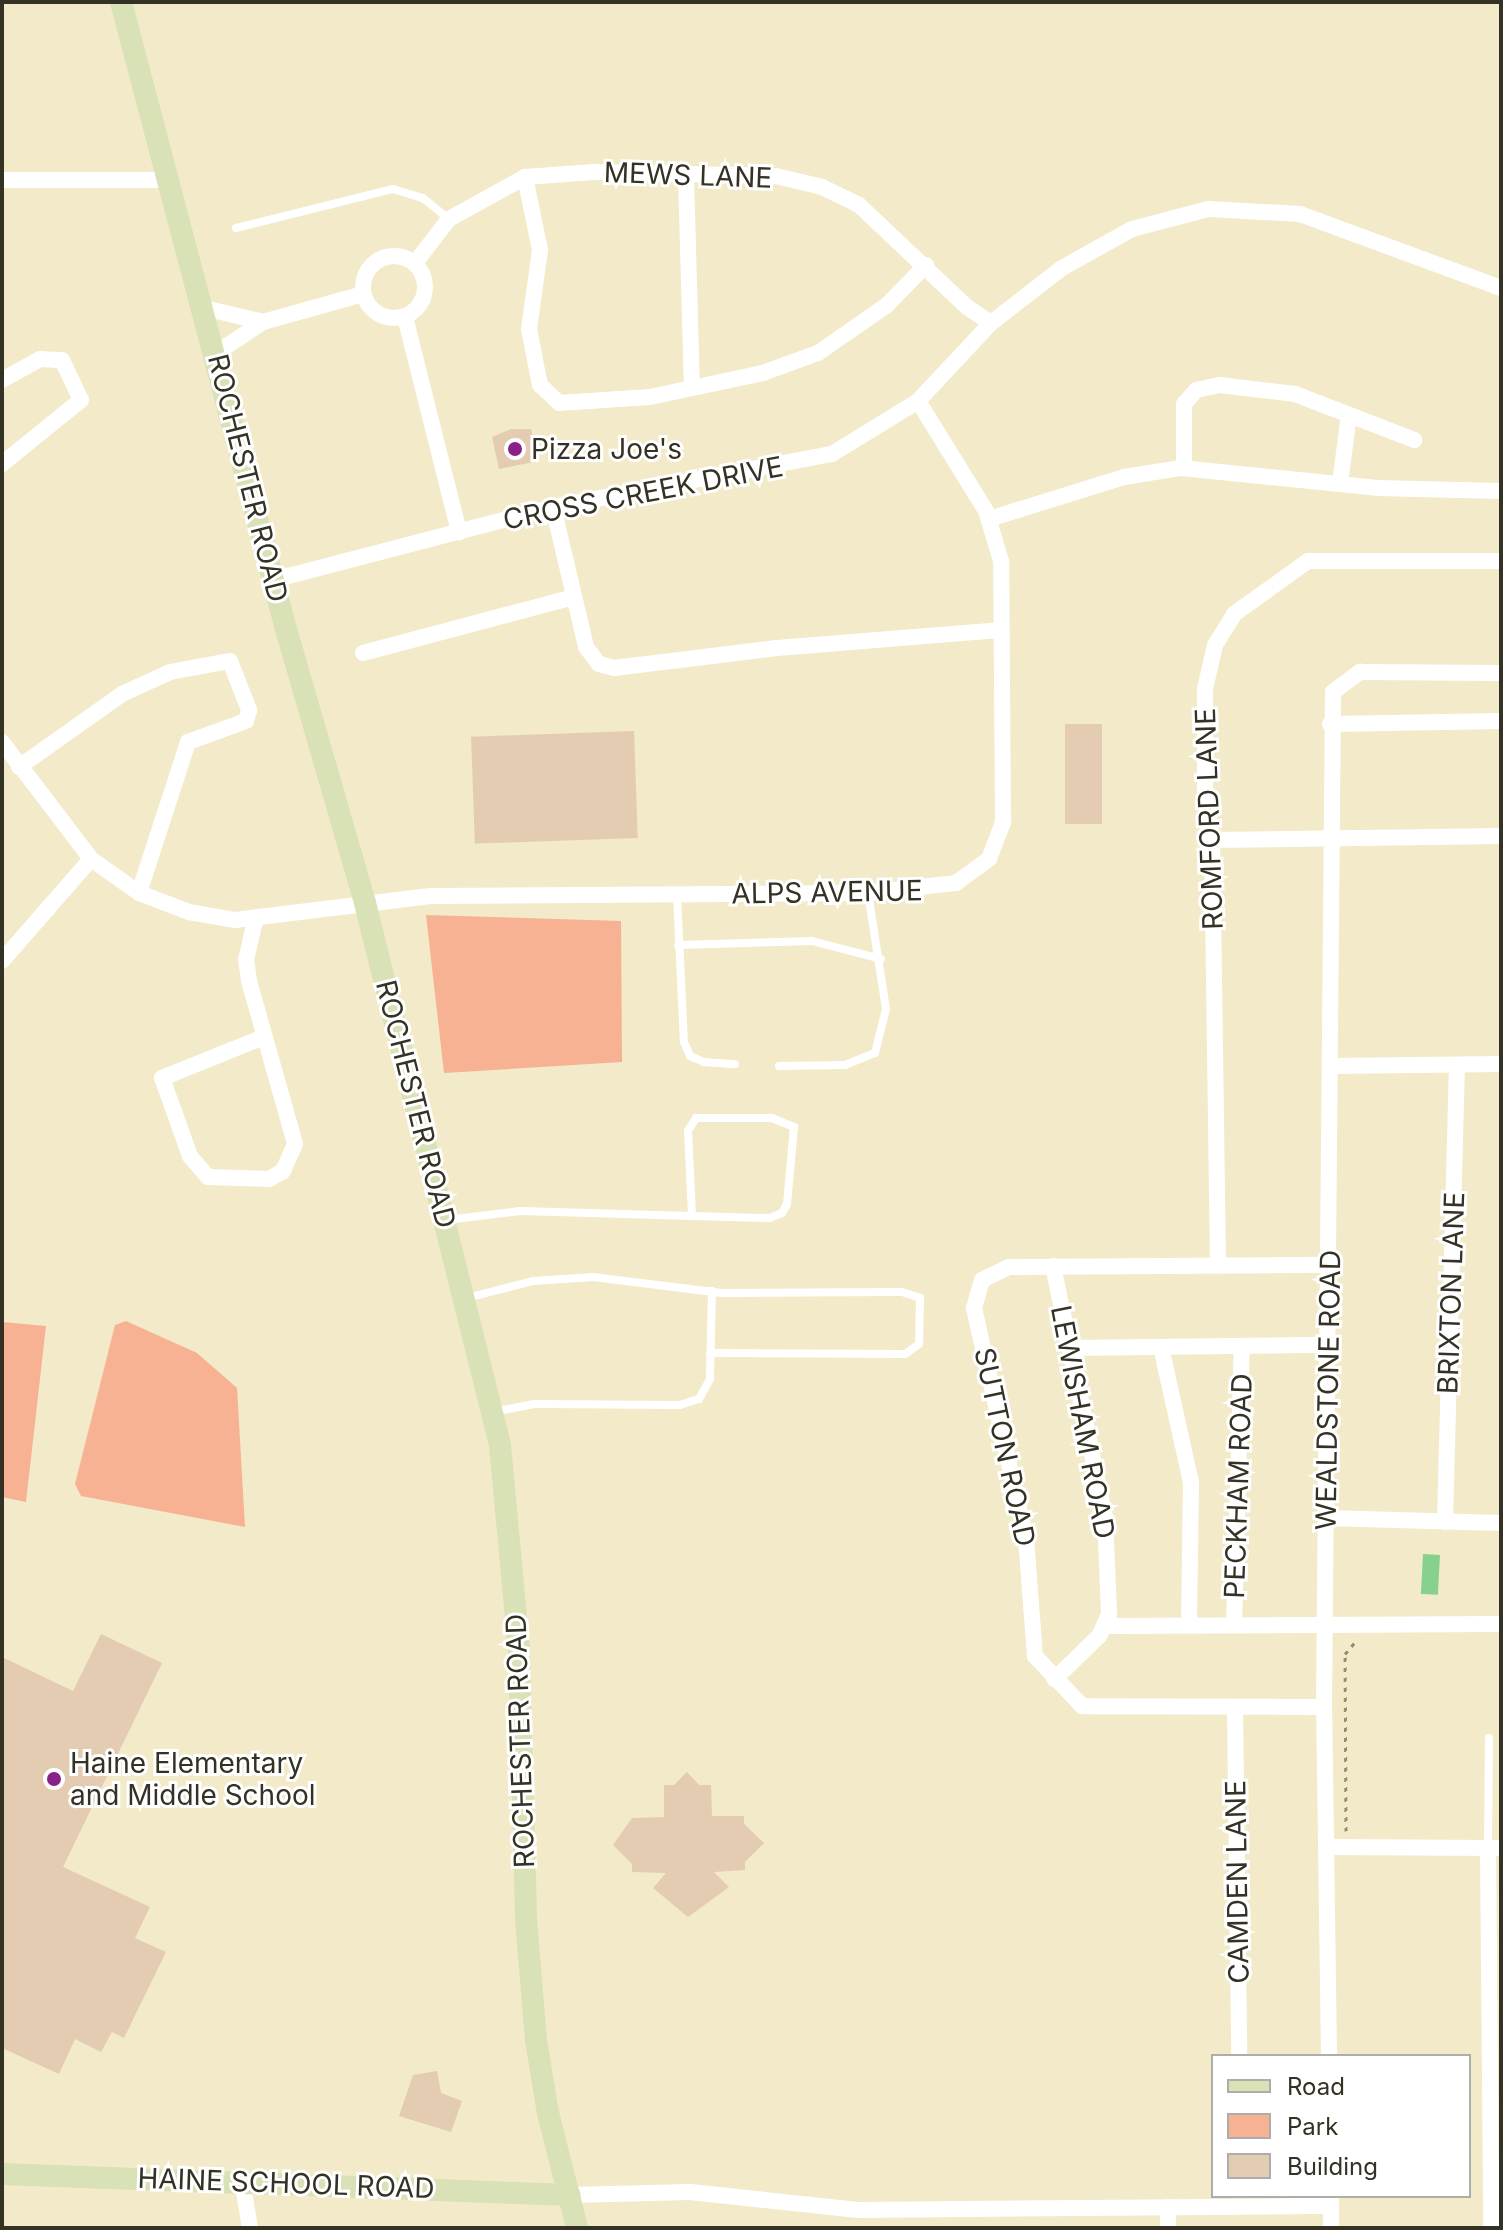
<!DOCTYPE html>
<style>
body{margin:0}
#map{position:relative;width:1503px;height:2230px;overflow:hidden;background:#f2eac9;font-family:Inter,sans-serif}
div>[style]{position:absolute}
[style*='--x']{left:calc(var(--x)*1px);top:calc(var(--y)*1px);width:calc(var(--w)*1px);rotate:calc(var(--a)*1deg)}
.green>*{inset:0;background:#f7b294}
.water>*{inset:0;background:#86d18e;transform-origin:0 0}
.building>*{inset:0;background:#e3ccb1;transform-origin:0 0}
.path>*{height:3px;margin-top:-1.5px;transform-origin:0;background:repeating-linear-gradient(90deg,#938d77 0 4px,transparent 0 10px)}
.lane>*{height:8px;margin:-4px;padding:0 4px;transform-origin:4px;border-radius:4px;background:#fff}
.street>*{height:16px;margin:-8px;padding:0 8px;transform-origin:8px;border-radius:8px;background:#fff}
.street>.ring{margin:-8px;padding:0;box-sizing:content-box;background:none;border:16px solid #fff;border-radius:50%}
.secondary>*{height:22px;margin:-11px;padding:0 11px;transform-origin:11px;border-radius:11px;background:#d9e1b6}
.dots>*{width:22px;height:22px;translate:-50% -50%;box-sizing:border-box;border:4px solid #fff;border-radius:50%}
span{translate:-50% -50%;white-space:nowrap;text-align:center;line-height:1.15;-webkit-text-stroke:6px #fff;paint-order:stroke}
.street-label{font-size:28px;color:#343125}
.poi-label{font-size:28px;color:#343125}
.left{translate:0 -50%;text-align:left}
.frame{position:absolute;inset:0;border:4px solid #343125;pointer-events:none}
.legend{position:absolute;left:1211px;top:2054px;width:260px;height:144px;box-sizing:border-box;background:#fff;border:2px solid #aeada8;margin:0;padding:10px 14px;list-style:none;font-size:24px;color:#343125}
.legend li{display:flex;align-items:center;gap:16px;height:40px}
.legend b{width:40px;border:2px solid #aeada8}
</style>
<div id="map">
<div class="green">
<div style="clip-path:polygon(426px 915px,621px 921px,622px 1062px,444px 1073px)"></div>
<div style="clip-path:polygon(126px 1321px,197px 1353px,237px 1388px,245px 1527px,81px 1496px,75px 1484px,115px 1325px)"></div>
<div style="clip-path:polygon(2px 1322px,46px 1326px,26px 1502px,2px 1497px)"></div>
</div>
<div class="water">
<div style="left:1423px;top:1554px;width:17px;height:40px;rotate:3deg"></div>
</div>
<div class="building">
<div style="clip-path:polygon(511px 429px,531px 429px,538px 461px,499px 469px,492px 437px)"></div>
<div style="left:1065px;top:724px;width:37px;height:100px"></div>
<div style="left:634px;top:731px;width:107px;height:163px;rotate:88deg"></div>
<div style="clip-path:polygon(101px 1634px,162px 1663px,63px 1867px,150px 1907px,135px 1938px,166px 1952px,124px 2038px,112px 2032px,101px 2052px,75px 2039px,59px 2074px,2px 2048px,2px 1657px,73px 1691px)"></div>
<div style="clip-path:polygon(687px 1772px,699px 1785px,711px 1785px,712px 1816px,744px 1816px,744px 1824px,764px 1843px,745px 1862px,745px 1870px,714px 1872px,729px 1887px,688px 1917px,653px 1888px,666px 1873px,632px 1872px,632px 1864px,613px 1845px,632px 1818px,664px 1817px,664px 1785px,674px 1785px)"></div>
<div style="clip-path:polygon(437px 2071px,441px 2093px,462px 2101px,451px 2132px,399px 2116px,413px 2075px)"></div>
</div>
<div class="path">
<div style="--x:1346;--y:1831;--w:177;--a:-90.3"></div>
<div style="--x:1345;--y:1654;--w:16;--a:-50"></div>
</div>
<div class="lane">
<div style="--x:236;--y:228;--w:162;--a:-14"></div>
<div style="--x:393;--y:189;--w:31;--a:17"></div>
<div style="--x:423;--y:198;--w:33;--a:39"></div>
<div style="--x:677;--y:895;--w:147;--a:87.3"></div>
<div style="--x:684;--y:1042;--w:15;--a:67"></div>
<div style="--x:690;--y:1056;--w:15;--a:23"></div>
<div style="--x:704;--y:1062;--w:31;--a:4"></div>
<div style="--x:678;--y:945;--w:134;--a:-1.7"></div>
<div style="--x:812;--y:941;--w:71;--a:14.6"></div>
<div style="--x:779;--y:1066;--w:66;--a:-0.9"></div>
<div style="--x:845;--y:1065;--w:32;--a:-22"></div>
<div style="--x:875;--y:1053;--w:45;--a:-76"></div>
<div style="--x:886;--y:1009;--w:117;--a:-98.8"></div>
<div style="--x:447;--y:1220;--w:74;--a:-7"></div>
<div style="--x:520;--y:1211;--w:172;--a:1.7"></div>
<div style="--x:692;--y:1216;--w:78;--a:1.5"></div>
<div style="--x:770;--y:1218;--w:13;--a:-23"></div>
<div style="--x:782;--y:1213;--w:10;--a:-61"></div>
<div style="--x:787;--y:1204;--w:77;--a:-84.8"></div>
<div style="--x:794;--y:1127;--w:24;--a:-158"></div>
<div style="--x:772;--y:1118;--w:76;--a:180"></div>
<div style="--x:696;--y:1118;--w:15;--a:122"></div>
<div style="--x:688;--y:1131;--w:85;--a:87.3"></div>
<div style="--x:467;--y:1298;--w:68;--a:-14.4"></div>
<div style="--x:533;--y:1281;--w:60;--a:-3.8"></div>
<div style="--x:593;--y:1277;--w:130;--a:7.1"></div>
<div style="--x:722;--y:1293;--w:180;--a:-0.3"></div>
<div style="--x:902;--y:1292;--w:19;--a:18"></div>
<div style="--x:920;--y:1298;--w:46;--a:91.2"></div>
<div style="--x:919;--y:1344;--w:17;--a:144"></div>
<div style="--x:905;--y:1354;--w:195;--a:-179.7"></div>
<div style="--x:493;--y:1412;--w:42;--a:-11"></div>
<div style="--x:534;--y:1404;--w:146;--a:0.4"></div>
<div style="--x:680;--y:1405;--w:20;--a:-18"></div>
<div style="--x:699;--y:1399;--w:23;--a:-61"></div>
<div style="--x:710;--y:1379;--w:88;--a:-88.7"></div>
<div style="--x:1488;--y:1848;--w:110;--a:-89.5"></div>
</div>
<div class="street">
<div style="--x:686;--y:176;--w:212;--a:88.4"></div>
<div style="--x:525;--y:177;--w:75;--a:78.4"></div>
<div style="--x:540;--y:250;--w:80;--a:97.9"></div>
<div style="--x:529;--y:329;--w:57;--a:78.9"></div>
<div style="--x:540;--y:385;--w:26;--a:43"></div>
<div style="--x:559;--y:403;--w:91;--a:-3.8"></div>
<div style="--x:650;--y:397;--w:116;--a:-12"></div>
<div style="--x:763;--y:373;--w:59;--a:-20"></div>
<div style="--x:818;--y:353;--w:84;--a:-34.8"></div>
<div style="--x:887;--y:305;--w:56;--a:-45.7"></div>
<div style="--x:2;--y:180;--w:166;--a:0"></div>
<div class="ring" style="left:363px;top:256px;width:46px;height:46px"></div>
<div style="--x:415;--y:263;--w:56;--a:-52.3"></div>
<div style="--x:449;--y:219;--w:87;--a:-28.9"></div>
<div style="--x:525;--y:177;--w:69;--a:-4.1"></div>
<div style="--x:594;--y:172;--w:182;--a:1.3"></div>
<div style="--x:776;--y:176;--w:47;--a:13.4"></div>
<div style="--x:822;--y:187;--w:41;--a:25.9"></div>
<div style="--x:859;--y:205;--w:149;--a:43.4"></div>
<div style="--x:967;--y:307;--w:29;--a:34"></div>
<div style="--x:204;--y:308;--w:61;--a:13.3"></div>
<div style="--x:405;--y:317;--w:222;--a:75.9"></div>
<div style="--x:216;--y:353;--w:56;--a:-33.4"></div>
<div style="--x:263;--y:322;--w:104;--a:-15.6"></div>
<div style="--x:2;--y:380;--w:43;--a:-28.9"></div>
<div style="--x:40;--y:359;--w:22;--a:3"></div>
<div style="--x:62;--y:360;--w:44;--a:64.6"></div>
<div style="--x:81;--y:400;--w:102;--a:141"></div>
<div style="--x:1184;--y:468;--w:64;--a:-90"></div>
<div style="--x:1184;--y:404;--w:18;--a:-49"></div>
<div style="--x:1196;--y:390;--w:25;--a:-12"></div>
<div style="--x:1220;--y:385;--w:76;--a:6.8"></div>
<div style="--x:1295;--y:394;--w:128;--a:21.1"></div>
<div style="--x:1340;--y:483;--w:69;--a:-82.5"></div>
<div style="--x:553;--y:507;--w:144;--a:76.7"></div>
<div style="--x:586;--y:647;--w:21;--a:53"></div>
<div style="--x:599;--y:664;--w:16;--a:15"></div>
<div style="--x:614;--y:668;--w:164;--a:-7"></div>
<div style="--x:777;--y:648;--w:223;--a:-4.6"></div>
<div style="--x:989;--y:519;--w:141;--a:-17.3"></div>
<div style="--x:1124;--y:477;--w:58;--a:-9"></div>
<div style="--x:1181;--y:468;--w:197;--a:5.8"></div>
<div style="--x:1377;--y:488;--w:124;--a:1.4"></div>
<div style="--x:273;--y:580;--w:289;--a:-14.6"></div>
<div style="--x:553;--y:507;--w:284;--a:-10.8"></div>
<div style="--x:832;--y:454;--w:101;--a:-31.6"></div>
<div style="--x:918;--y:401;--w:107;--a:-46.9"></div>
<div style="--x:991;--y:323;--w:90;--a:-37.8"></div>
<div style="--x:1062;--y:268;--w:80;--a:-29.1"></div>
<div style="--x:1132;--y:229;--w:80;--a:-14.6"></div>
<div style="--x:1209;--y:209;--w:91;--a:3.1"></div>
<div style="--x:1300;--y:214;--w:214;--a:20.2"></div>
<div style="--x:363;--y:653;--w:218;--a:-14.9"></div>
<div style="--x:1330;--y:724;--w:171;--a:-1"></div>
<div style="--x:2;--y:742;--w:147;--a:52.7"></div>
<div style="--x:91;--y:859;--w:59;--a:35.3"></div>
<div style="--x:139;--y:893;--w:53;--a:20.8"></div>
<div style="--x:189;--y:912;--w:47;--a:9.9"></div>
<div style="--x:235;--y:920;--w:197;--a:-7"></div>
<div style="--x:431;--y:896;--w:437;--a:-0.4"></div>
<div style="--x:868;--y:893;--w:89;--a:-6.5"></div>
<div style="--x:956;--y:883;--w:41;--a:-36"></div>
<div style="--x:989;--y:859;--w:40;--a:-69"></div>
<div style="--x:1003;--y:822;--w:261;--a:-90.4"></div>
<div style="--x:1001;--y:561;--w:52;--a:-106.7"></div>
<div style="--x:986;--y:511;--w:129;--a:-121.7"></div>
<div style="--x:19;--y:767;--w:126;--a:-35.3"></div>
<div style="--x:122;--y:694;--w:53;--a:-24.6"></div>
<div style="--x:170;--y:672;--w:61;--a:-10.4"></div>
<div style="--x:230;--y:661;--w:53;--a:68.8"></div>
<div style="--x:249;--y:710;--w:11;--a:105"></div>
<div style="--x:246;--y:721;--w:62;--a:160.1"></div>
<div style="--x:188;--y:742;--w:159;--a:108"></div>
<div style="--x:1212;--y:840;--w:289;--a:-0.8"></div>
<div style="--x:255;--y:921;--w:39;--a:103"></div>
<div style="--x:246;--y:959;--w:22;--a:82"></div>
<div style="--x:249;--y:981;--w:169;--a:74.2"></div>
<div style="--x:295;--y:1144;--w:30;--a:114"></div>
<div style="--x:283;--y:1171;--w:16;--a:150"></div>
<div style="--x:269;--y:1179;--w:61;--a:-178.1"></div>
<div style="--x:208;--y:1177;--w:28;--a:-131"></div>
<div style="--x:190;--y:1156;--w:83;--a:-109.7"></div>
<div style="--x:162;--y:1078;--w:110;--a:-21.9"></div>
<div style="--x:2;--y:961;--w:135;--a:-48.9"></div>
<div style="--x:1331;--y:1066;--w:170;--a:-0.7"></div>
<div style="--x:1218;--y:1265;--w:425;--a:-90.8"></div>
<div style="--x:1212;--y:840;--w:45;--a:-99"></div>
<div style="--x:1205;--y:796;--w:107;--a:-90"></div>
<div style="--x:1205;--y:689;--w:45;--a:-77.2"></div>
<div style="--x:1215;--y:645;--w:36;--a:-58"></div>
<div style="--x:1234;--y:614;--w:91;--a:-35.6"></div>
<div style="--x:1308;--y:561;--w:193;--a:0"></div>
<div style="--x:1053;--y:1266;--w:256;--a:78.3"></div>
<div style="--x:1105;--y:1517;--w:97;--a:87.6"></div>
<div style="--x:1109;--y:1614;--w:24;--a:114"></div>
<div style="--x:1099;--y:1636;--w:62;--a:135.7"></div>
<div style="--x:1161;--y:1347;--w:138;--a:77.5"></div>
<div style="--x:1191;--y:1482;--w:143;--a:90.8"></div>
<div style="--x:1069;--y:1348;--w:260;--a:-0.7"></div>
<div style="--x:1326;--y:1518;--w:175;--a:1.6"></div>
<div style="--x:1445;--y:1522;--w:457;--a:-88.5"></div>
<div style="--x:1234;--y:1625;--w:279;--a:-88.4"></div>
<div style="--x:1107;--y:1626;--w:394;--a:-0.3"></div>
<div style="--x:1235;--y:1707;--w:349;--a:89.3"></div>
<div style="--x:1324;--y:1707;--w:242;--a:-179.8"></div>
<div style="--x:1082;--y:1706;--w:69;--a:-133.2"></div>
<div style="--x:1035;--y:1656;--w:117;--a:-94.4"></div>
<div style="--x:1026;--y:1539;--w:237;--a:-102.7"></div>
<div style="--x:974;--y:1308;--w:29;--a:-74"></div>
<div style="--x:982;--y:1280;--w:30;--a:-26"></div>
<div style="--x:1009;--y:1267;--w:321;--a:-0.4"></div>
<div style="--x:1326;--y:1847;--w:175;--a:0.3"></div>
<div style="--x:1488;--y:1849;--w:379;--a:89.5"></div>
<div style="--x:1329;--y:2056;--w:349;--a:-90.8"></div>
<div style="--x:1324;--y:1707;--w:1015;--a:-89.49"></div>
<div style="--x:1333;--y:692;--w:34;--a:-37"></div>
<div style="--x:1360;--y:672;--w:141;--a:0.4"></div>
<div style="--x:242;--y:2180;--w:49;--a:80.5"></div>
<div style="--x:570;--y:2195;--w:120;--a:-1.4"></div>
<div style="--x:690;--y:2192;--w:169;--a:6.1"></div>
<div style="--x:858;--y:2210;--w:473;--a:-0.5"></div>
<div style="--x:1331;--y:2198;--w:30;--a:90"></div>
<div style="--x:1168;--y:2207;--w:21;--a:90"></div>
</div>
<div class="secondary">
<div style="--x:121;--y:2;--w:648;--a:75.26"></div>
<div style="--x:286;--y:629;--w:285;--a:73.9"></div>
<div style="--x:365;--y:903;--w:559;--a:76.01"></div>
<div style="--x:500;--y:1445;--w:205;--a:84.7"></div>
<div style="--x:519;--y:1649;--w:270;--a:88.5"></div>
<div style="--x:526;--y:1919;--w:121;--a:85.3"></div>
<div style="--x:536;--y:2040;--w:74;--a:80.7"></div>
<div style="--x:548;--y:2113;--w:119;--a:75.8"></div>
<div style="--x:2;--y:2174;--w:568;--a:2.12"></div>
</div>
<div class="dots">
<div style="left:515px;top:449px;background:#882188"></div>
<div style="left:54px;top:1779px;background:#882188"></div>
</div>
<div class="street-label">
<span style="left:688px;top:175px;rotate:2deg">MEWS LANE</span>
<span style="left:248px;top:478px;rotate:76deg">ROCHESTER ROAD</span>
<span style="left:643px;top:493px;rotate:-11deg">CROSS CREEK DRIVE</span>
<span style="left:1209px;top:819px;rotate:-92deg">ROMFORD LANE</span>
<span style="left:827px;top:892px;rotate:-1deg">ALPS AVENUE</span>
<span style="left:416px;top:1104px;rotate:76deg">ROCHESTER ROAD</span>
<span style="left:1451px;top:1293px;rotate:-88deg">BRIXTON LANE</span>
<span style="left:1328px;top:1390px;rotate:-89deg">WEALDSTONE ROAD</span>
<span style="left:1083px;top:1422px;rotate:79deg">LEWISHAM ROAD</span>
<span style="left:1005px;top:1447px;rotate:78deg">SUTTON ROAD</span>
<span style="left:1238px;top:1486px;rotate:-88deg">PECKHAM ROAD</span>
<span style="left:520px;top:1741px;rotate:-92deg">ROCHESTER ROAD</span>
<span style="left:1237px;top:1882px;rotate:-91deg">CAMDEN LANE</span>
<span style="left:286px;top:2183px;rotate:2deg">HAINE SCHOOL ROAD</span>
</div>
<div class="poi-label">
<span class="left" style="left:531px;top:449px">Pizza Joe's</span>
<span class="left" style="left:70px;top:1779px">Haine Elementary<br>and Middle School</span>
</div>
<div class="frame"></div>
<ul class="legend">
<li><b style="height:10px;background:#d9e1b6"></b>Road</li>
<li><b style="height:22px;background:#f7b294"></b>Park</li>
<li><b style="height:22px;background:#e3ccb1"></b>Building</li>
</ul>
</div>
